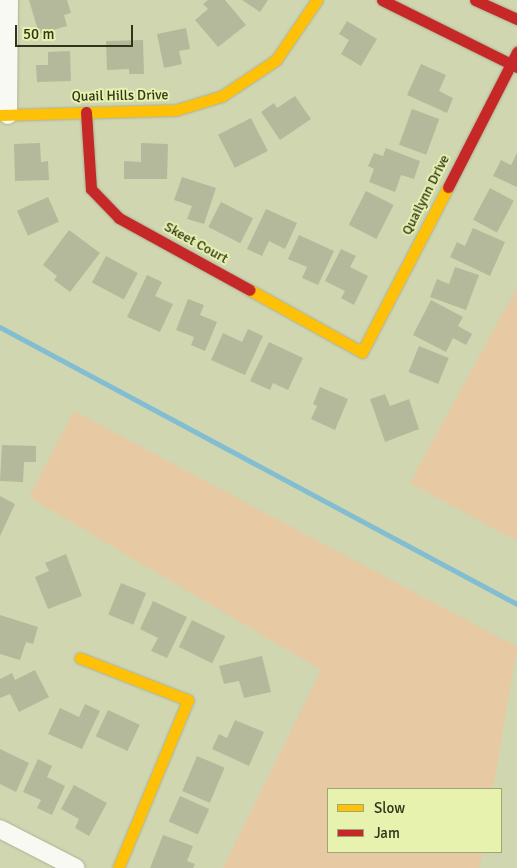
<!DOCTYPE html>
<style>
body{margin:0}
#map{position:relative;width:517px;height:868px;overflow:hidden;background:#d0d6b0;font-family:Signika,sans-serif}
div>[style]{position:absolute}
[style*='--x']{left:calc(var(--x)*1px);top:calc(var(--y)*1px);width:calc(var(--w)*1px);rotate:calc(var(--a)*1deg)}
.green>*{inset:0;background:#e7c9a3}
.stream>*{height:4.5px;margin:-2.25px;padding:0 2.25px;transform-origin:2.25px;border-radius:2.25px;background:#83bdd2}
.building>*{inset:0;background:#b4b99b;transform-origin:0 0}
.roads{filter:drop-shadow(0 0 1px #acb193) drop-shadow(0 0 1px #acb193)}
.street>*{height:18px;margin:-9px;padding:0 9px;transform-origin:9px;border-radius:9px;background:#f8f9f3}
.slow>*{height:11px;margin:-5.5px;padding:0 5.5px;transform-origin:5.5px;border-radius:5.5px;background:#ffc107}
.jam>*{height:11px;margin:-5.5px;padding:0 5.5px;transform-origin:5.5px;border-radius:5.5px;background:#c62828}
span{translate:-50% -50%;white-space:nowrap;text-align:center;line-height:1.15;-webkit-text-stroke:4px #e7f2ae;paint-order:stroke}
.street-label{font-size:14px;color:#303419}
.legend{position:absolute;left:327px;top:788px;width:175px;height:65px;box-sizing:border-box;background:#e7f2ae;border:1px solid #9ea672;margin:0;padding:6px 9px;list-style:none;font-size:15px;color:#303419}
.legend li{display:flex;align-items:center;gap:10px;height:25px}
.legend b{width:25px;border:1px solid #9ea672}
.scale{position:absolute;left:15px;top:25px;width:118px;height:22px;box-sizing:border-box;border:2px solid #303419;border-top:0;padding-left:6px;font-size:15px;line-height:18px;white-space:nowrap;color:#303419;-webkit-text-stroke:4px #e7f2ae;paint-order:stroke}
</style>
<div id="map">
<div class="green">
<div style="clip-path:polygon(517px 287px,517px 541px,410px 483px)"></div>
<div style="clip-path:polygon(74px 411px,517px 647px,493px 789px,328px 789px,328px 852px,483px 852px,479px 868px,223px 868px,321px 670px,29px 497px)"></div>
</div>
<div class="stream">
<div style="--x:0;--y:327;--w:587;--a:28.18"></div>
</div>
<div class="building">
<div style="clip-path:polygon(29px 0,67px 0,71px 13px,64px 15px,67px 26px,39px 34px)"></div>
<div style="clip-path:polygon(208px 0,225px 0,246px 25px,218px 47px,195px 20px,208px 9px,203px 4px)"></div>
<div style="clip-path:polygon(242px 0,268px 0,260px 12px)"></div>
<div style="clip-path:polygon(347px 21px,377px 39px,361px 66px,341px 54px,349px 40px,339px 34px)"></div>
<div style="clip-path:polygon(186px 28px,190px 49px,179px 51px,182px 64px,164px 68px,157px 34px)"></div>
<div style="clip-path:polygon(143px 40px,144px 74px,129px 74px,129px 69px,107px 70px,106px 41px)"></div>
<div style="clip-path:polygon(70px 51px,71px 81px,37px 82px,36px 65px,48px 65px,48px 52px)"></div>
<div style="clip-path:polygon(421px 64px,446px 75px,439px 91px,453px 98px,447px 113px,407px 95px)"></div>
<div style="clip-path:polygon(295px 96px,311px 119px,280px 140px,261px 112px,274px 103px,277px 108px)"></div>
<div style="left:412px;top:109px;width:29px;height:38px;rotate:20deg"></div>
<div style="left:251px;top:118px;width:37px;height:37px;rotate:63deg"></div>
<div style="clip-path:polygon(40px 143px,41px 162px,48px 161px,49px 180px,15px 181px,14px 144px)"></div>
<div style="clip-path:polygon(141px 143px,168px 144px,167px 179px,124px 179px,124px 161px,141px 162px)"></div>
<div style="clip-path:polygon(386px 148px,420px 161px,414px 179px,401px 175px,395px 192px,369px 182px,374px 169px,368px 166px,374px 153px,383px 156px)"></div>
<div style="clip-path:polygon(517px 153px,517px 187px,493px 176px,501px 160px,511px 165px)"></div>
<div style="clip-path:polygon(182px 177px,216px 188px,204px 224px,187px 219px,192px 206px,174px 200px)"></div>
<div style="left:490px;top:188px;width:27px;height:36px;rotate:28deg"></div>
<div style="left:366px;top:191px;width:31px;height:38px;rotate:27deg"></div>
<div style="left:48px;top:197px;width:27px;height:34px;rotate:66deg"></div>
<div style="left:221px;top:202px;width:36px;height:28px;rotate:27deg"></div>
<div style="clip-path:polygon(266px 209px,297px 223px,285px 249px,269px 241px,262px 256px,247px 249px)"></div>
<div style="clip-path:polygon(473px 228px,505px 242px,490px 276px,450px 257px,457px 242px,465px 246px)"></div>
<div style="clip-path:polygon(69px 230px,100px 253px,70px 292px,54px 280px,57px 276px,43px 265px)"></div>
<div style="clip-path:polygon(299px 235px,334px 251px,318px 285px,302px 278px,307px 267px,288px 259px)"></div>
<div style="clip-path:polygon(341px 249px,356px 256px,350px 267px,368px 276px,354px 305px,341px 298px,345px 291px,325px 281px)"></div>
<div style="left:106px;top:256px;width:36px;height:30px;rotate:28deg"></div>
<div style="clip-path:polygon(455px 267px,479px 275px,466px 310px,430px 297px,437px 279px,449px 284px)"></div>
<div style="clip-path:polygon(147px 275px,162px 282px,155px 296px,173px 304px,160px 332px,127px 317px)"></div>
<div style="clip-path:polygon(188px 299px,204px 305px,200px 315px,217px 322px,205px 351px,191px 345px,194px 337px,176px 330px)"></div>
<div style="clip-path:polygon(431px 300px,463px 317px,458px 326px,472px 334px,466px 345px,453px 338px,446px 352px,413px 335px)"></div>
<div style="clip-path:polygon(248px 329px,263px 336px,245px 375px,211px 360px,223px 333px,242px 342px)"></div>
<div style="clip-path:polygon(269px 342px,303px 358px,288px 390px,273px 383px,270px 390px,250px 381px)"></div>
<div style="left:419px;top:346px;width:32px;height:28px;rotate:22deg"></div>
<div style="clip-path:polygon(320px 387px,348px 399px,335px 430px,311px 419px,317px 406px,313px 404px)"></div>
<div style="clip-path:polygon(385px 394px,390px 406px,409px 399px,419px 429px,385px 442px,370px 399px)"></div>
<div style="clip-path:polygon(2px 445px,36px 446px,36px 462px,24px 462px,23px 482px,0 481px)"></div>
<div style="clip-path:polygon(0 496px,15px 504px,0 536px)"></div>
<div style="clip-path:polygon(66px 554px,82px 596px,48px 609px,35px 577px,49px 571px,45px 563px)"></div>
<div style="left:121px;top:583px;width:27px;height:34px;rotate:22deg"></div>
<div style="clip-path:polygon(153px 601px,187px 617px,167px 658px,151px 651px,158px 638px,140px 629px)"></div>
<div style="clip-path:polygon(0 615px,38px 627px,33px 644px,26px 642px,20px 660px,0 654px)"></div>
<div style="left:192px;top:620px;width:37px;height:30px;rotate:26deg"></div>
<div style="clip-path:polygon(262px 656px,271px 692px,244px 698px,239px 681px,224px 684px,219px 666px)"></div>
<div style="clip-path:polygon(35px 670px,49px 697px,19px 712px,10px 694px,0 698px,0 679px,12px 673px,15px 680px)"></div>
<div style="clip-path:polygon(85px 704px,100px 711px,82px 749px,48px 734px,60px 708px,79px 717px)"></div>
<div style="left:108px;top:710px;width:35px;height:29px;rotate:25deg"></div>
<div style="clip-path:polygon(235px 720px,264px 732px,249px 766px,212px 749px,219px 734px,227px 738px)"></div>
<div style="clip-path:polygon(0 749px,29px 763px,16px 792px,0 784px)"></div>
<div style="left:197px;top:756px;width:30px;height:38px;rotate:23deg"></div>
<div style="clip-path:polygon(38px 759px,52px 766px,47px 777px,65px 786px,52px 815px,37px 808px,41px 800px,23px 792px)"></div>
<div style="clip-path:polygon(74px 785px,107px 803px,89px 836px,75px 828px,79px 819px,61px 809px)"></div>
<div style="left:180px;top:796px;width:32px;height:28px;rotate:24deg"></div>
<div style="clip-path:polygon(163px 835px,193px 846px,187px 861px,195px 864px,193px 868px,150px 868px)"></div>
</div>
<div class="roads">
<div class="street">
<div style="--x:8;--y:115;--w:115;--a:-89.5"></div>
<div style="--x:0;--y:829;--w:85;--a:27.2"></div>
</div>
<div class="slow">
<div style="--x:0;--y:115;--w:176;--a:-1.6"></div>
<div style="--x:176;--y:110;--w:48;--a:-16.9"></div>
<div style="--x:222;--y:96;--w:65;--a:-33.7"></div>
<div style="--x:276;--y:60;--w:73;--a:-55.7"></div>
<div style="--x:250;--y:290;--w:128;--a:29"></div>
<div style="--x:362;--y:352;--w:186;--a:-62.5"></div>
<div style="--x:80;--y:658;--w:116;--a:21.3"></div>
<div style="--x:188;--y:700;--w:182;--a:112.6"></div>
</div>
<div class="jam">
<div style="--x:382;--y:0;--w:151;--a:26.4"></div>
<div style="--x:475;--y:0;--w:46;--a:24.3"></div>
<div style="--x:86;--y:112;--w:77;--a:86.3"></div>
<div style="--x:91;--y:189;--w:40;--a:46"></div>
<div style="--x:119;--y:218;--w:149;--a:28.8"></div>
<div style="--x:448;--y:187;--w:152;--a:-62.9"></div>
</div>
</div>
<div class="street-label">
<span style="left:120px;top:96px;rotate:-1deg">Quail Hills Drive</span>
<span style="left:426px;top:195px;rotate:-63deg">Quailynn Drive</span>
<span style="left:196px;top:243px;rotate:29deg">Skeet Court</span>
</div>
<ul class="legend">
<li><b style="height:6px;background:#ffc107"></b>Slow</li>
<li><b style="height:6px;background:#c62828"></b>Jam</li>
</ul>
<div class="scale">50 m</div>
</div>
